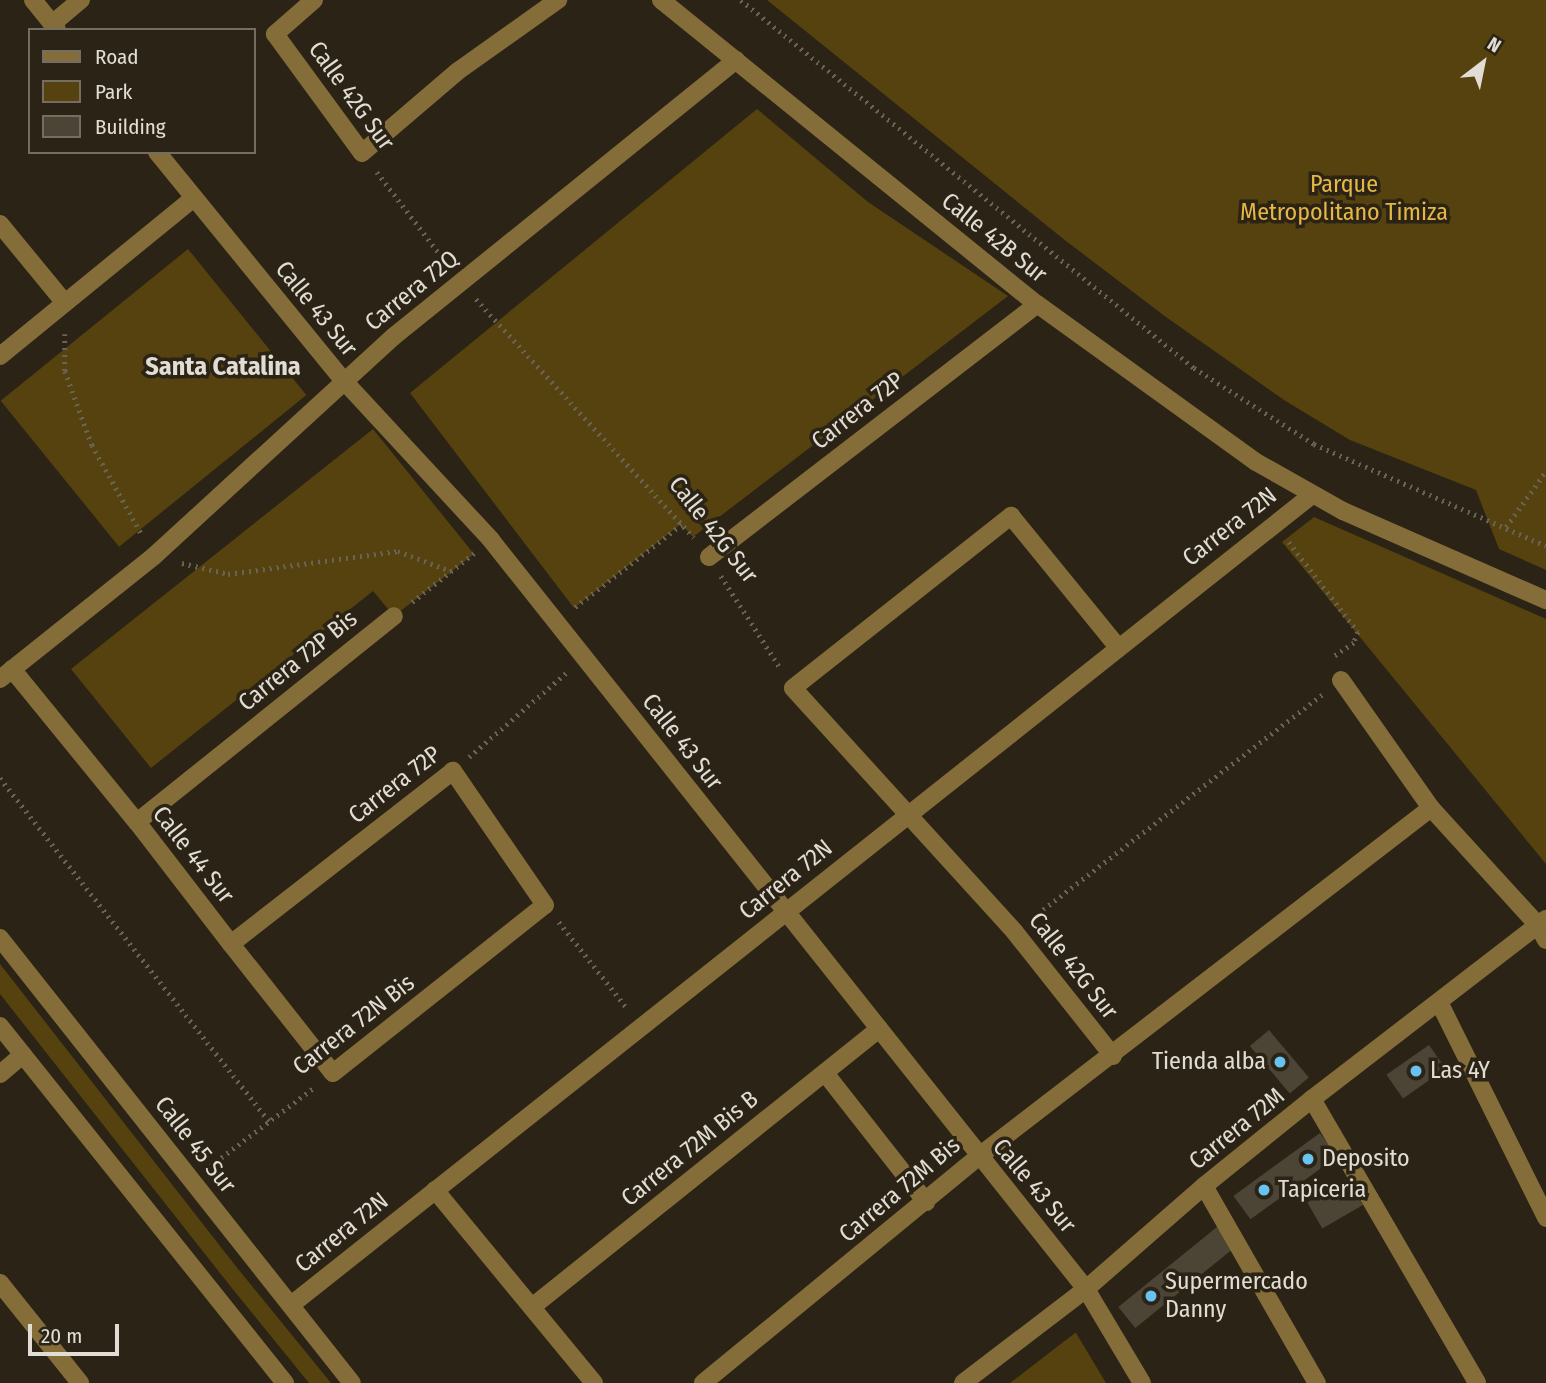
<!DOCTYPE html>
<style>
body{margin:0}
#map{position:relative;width:1546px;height:1383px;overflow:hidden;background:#2b2416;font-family:"Fira Sans Condensed",sans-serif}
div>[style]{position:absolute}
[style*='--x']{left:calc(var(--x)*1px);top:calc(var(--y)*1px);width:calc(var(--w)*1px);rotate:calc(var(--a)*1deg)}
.green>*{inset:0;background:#55420e;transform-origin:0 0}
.building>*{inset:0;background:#4c4536;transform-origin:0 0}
.path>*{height:4.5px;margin-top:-2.25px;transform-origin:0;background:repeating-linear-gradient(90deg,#696356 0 2px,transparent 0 7px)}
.minor>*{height:18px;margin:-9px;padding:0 9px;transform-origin:9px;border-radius:9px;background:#846d39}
.dots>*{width:19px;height:19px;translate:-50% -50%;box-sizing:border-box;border:4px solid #2b2416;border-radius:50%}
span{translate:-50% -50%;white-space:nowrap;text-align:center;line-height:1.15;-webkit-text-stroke:7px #2b2416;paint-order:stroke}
.street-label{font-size:24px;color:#e1ddd4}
.park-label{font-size:24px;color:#e5b743}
.poi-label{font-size:24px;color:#e1ddd4}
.right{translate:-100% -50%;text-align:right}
.left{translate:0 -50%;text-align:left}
.neighbourhood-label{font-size:26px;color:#e1ddd4;font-weight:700}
.legend{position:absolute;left:28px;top:28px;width:228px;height:126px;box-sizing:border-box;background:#2b2416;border:2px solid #746e62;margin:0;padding:9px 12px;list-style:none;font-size:21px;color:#e1ddd4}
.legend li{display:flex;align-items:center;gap:14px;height:35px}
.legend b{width:35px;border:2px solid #746e62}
.north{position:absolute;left:1448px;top:28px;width:70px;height:70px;-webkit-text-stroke:5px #2b2416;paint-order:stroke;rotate:32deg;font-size:19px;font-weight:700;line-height:28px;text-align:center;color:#e1ddd4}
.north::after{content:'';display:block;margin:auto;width:24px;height:32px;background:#e1ddd4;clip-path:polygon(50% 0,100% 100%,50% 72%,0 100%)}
.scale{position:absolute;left:28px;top:1324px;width:91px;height:32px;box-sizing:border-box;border:4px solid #e1ddd4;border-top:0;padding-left:9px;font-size:21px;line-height:24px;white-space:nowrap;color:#e1ddd4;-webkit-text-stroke:5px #2b2416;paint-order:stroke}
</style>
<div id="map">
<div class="green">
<div style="clip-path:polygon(767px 0,1546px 0,1546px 570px,1499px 549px,1476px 490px,1350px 440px,1284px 400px,1166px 317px,1066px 241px)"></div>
<div style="clip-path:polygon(757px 109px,868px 202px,1008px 296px,693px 537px,681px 524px,574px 608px,410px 393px)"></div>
<div style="left:188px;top:249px;width:188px;height:241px;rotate:51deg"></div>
<div style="clip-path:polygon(373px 429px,474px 554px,394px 616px,373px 591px,151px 768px,71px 669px)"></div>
<div style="clip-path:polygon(1314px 517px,1546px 619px,1546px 864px,1282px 542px)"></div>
<div style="clip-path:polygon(0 964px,238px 1269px,331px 1383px,309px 1383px,231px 1287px,0 994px)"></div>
<div style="clip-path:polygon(1076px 1333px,1106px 1383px,1010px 1383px,1075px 1333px)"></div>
</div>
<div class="building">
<div style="left:1269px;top:1030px;width:62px;height:25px;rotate:50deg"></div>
<div style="left:1429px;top:1045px;width:29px;height:52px;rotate:55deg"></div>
<div style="left:1320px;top:1133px;width:29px;height:107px;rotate:54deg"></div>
<div style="left:1348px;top:1179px;width:30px;height:47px;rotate:60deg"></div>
<div style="left:1217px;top:1227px;width:27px;height:127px;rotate:51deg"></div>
</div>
<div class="path">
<div style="--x:741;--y:0;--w:584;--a:39.09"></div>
<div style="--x:1194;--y:368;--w:142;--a:32.3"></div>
<div style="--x:1314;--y:444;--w:253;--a:23.7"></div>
<div style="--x:377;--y:172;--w:117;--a:52.6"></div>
<div style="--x:476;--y:299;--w:323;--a:47.6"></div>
<div style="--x:65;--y:334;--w:37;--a:90"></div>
<div style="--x:65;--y:371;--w:79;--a:70"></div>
<div style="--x:92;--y:445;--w:103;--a:60.9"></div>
<div style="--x:1506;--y:527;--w:69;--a:-54.5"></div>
<div style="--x:1289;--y:542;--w:113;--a:52.5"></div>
<div style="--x:1358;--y:632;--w:12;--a:110"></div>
<div style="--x:1354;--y:643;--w:23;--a:146"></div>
<div style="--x:182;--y:563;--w:47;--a:13.4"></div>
<div style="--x:228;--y:574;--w:172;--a:-7.7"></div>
<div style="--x:398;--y:551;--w:57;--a:20.7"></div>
<div style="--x:721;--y:576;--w:111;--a:57.2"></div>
<div style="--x:412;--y:602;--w:79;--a:-38.3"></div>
<div style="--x:575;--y:607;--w:135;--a:-37.8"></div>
<div style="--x:469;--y:757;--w:128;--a:-40.9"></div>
<div style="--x:0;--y:778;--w:436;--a:51.9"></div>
<div style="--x:1032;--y:918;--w:366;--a:-37.6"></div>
<div style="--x:559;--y:922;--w:110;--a:51.7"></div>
<div style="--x:210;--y:1166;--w:131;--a:-37"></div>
</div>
<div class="minor">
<div style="--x:33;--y:0;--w:38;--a:51"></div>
<div style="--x:314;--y:0;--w:52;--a:138.9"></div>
<div style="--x:275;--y:34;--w:147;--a:53.8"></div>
<div style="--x:362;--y:153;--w:126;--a:-40.5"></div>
<div style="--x:458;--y:71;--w:123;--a:-35.4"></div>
<div style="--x:661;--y:0;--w:484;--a:39"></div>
<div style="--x:1037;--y:304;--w:270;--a:35.8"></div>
<div style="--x:1256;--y:462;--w:100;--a:29.4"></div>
<div style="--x:1343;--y:511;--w:222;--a:23.7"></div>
<div style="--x:52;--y:24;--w:38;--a:-40"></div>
<div style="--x:157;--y:152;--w:296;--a:50.8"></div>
<div style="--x:344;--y:381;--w:217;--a:47.2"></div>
<div style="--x:491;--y:540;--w:957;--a:51.54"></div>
<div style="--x:1086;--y:1289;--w:109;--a:59.2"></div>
<div style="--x:0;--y:224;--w:102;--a:50.6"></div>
<div style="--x:0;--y:356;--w:250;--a:-39.2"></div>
<div style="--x:709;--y:557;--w:414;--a:-37.6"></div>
<div style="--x:12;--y:669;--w:198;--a:50.8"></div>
<div style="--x:137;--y:822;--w:154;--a:52.4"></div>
<div style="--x:231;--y:944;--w:164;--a:51.7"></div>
<div style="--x:333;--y:1073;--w:270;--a:-38.4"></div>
<div style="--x:545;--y:905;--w:163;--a:-124.5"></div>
<div style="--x:453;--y:771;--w:281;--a:142.1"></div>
<div style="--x:0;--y:679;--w:197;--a:-38.6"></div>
<div style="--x:154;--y:556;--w:324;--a:-42.5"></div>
<div style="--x:393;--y:337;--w:441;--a:-38.9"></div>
<div style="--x:1341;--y:680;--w:156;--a:54.9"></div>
<div style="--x:1431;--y:808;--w:159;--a:47.6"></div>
<div style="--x:1538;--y:925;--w:17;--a:62"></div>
<div style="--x:137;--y:822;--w:329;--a:-38.7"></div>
<div style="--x:0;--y:938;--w:567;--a:51.66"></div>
<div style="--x:1439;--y:1002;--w:241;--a:63.6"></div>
<div style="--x:0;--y:1026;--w:457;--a:51.4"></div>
<div style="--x:1113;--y:1056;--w:159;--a:-128.4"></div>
<div style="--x:1014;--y:931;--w:328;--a:-132.3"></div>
<div style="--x:793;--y:688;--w:278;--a:-38.3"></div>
<div style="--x:1011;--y:516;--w:169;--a:50.8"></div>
<div style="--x:825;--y:1073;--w:164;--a:51.9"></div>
<div style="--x:0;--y:1074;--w:30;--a:-40"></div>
<div style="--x:1312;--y:1099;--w:328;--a:59.8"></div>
<div style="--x:1204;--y:1186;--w:227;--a:60.2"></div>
<div style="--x:435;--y:1190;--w:250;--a:50.5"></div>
<div style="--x:0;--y:1283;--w:128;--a:51.3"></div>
<div style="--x:291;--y:1305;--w:1303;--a:-38.43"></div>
<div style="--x:532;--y:1307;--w:445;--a:-38.7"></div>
<div style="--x:703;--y:1383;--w:356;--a:-39.4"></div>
<div style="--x:978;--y:1157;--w:572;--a:-37.61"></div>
<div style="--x:963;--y:1383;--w:155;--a:-37.4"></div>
<div style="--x:1086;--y:1289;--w:157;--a:-41.1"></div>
<div style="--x:1204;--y:1186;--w:139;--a:-38.9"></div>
<div style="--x:1312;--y:1099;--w:295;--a:-37.6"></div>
</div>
<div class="dots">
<div style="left:1280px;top:1062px;background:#69c3f1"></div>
<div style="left:1416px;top:1071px;background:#69c3f1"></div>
<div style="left:1308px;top:1159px;background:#69c3f1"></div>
<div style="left:1264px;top:1190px;background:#69c3f1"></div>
<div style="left:1151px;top:1296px;background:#69c3f1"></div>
</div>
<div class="street-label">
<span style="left:351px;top:96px;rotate:54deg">Calle 42G Sur</span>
<span style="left:994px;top:238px;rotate:39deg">Calle 42B Sur</span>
<span style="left:412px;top:291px;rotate:-39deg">Carrera 72Q</span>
<span style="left:316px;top:309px;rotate:51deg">Calle 43 Sur</span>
<span style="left:858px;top:411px;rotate:-38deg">Carrera 72P</span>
<span style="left:1230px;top:527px;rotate:-38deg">Carrera 72N</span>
<span style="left:713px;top:530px;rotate:52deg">Calle 42G Sur</span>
<span style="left:298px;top:661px;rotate:-39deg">Carrera 72P Bis</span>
<span style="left:682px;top:742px;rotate:52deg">Calle 43 Sur</span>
<span style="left:395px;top:785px;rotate:-38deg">Carrera 72P</span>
<span style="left:193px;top:855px;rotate:52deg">Calle 44 Sur</span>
<span style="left:786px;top:880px;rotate:-39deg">Carrera 72N</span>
<span style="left:1073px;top:966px;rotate:52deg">Calle 42G Sur</span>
<span style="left:354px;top:1025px;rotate:-38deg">Carrera 72N Bis</span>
<span style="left:1237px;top:1129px;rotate:-39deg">Carrera 72M</span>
<span style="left:195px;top:1145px;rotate:52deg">Calle 45 Sur</span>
<span style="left:690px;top:1149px;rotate:-39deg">Carrera 72M Bis B</span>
<span style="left:1034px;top:1186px;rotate:50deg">Calle 43 Sur</span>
<span style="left:900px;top:1190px;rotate:-40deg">Carrera 72M Bis</span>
<span style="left:342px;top:1233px;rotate:-39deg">Carrera 72N</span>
</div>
<div class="park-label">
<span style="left:1344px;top:199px">Parque<br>Metropolitano Timiza</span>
</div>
<div class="poi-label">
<span class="right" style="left:1266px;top:1062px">Tienda alba</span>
<span class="left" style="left:1430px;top:1071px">Las 4Y</span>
<span class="left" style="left:1322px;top:1159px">Deposito</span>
<span class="left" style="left:1278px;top:1190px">Tapiceria</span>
<span class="left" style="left:1165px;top:1296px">Supermercado<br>Danny</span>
</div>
<div class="neighbourhood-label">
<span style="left:223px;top:367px">Santa Catalina</span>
</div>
<ul class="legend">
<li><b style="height:9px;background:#846d39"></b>Road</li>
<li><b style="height:19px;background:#55420e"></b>Park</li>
<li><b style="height:19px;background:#4c4536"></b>Building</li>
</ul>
<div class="north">N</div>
<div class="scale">20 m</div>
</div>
